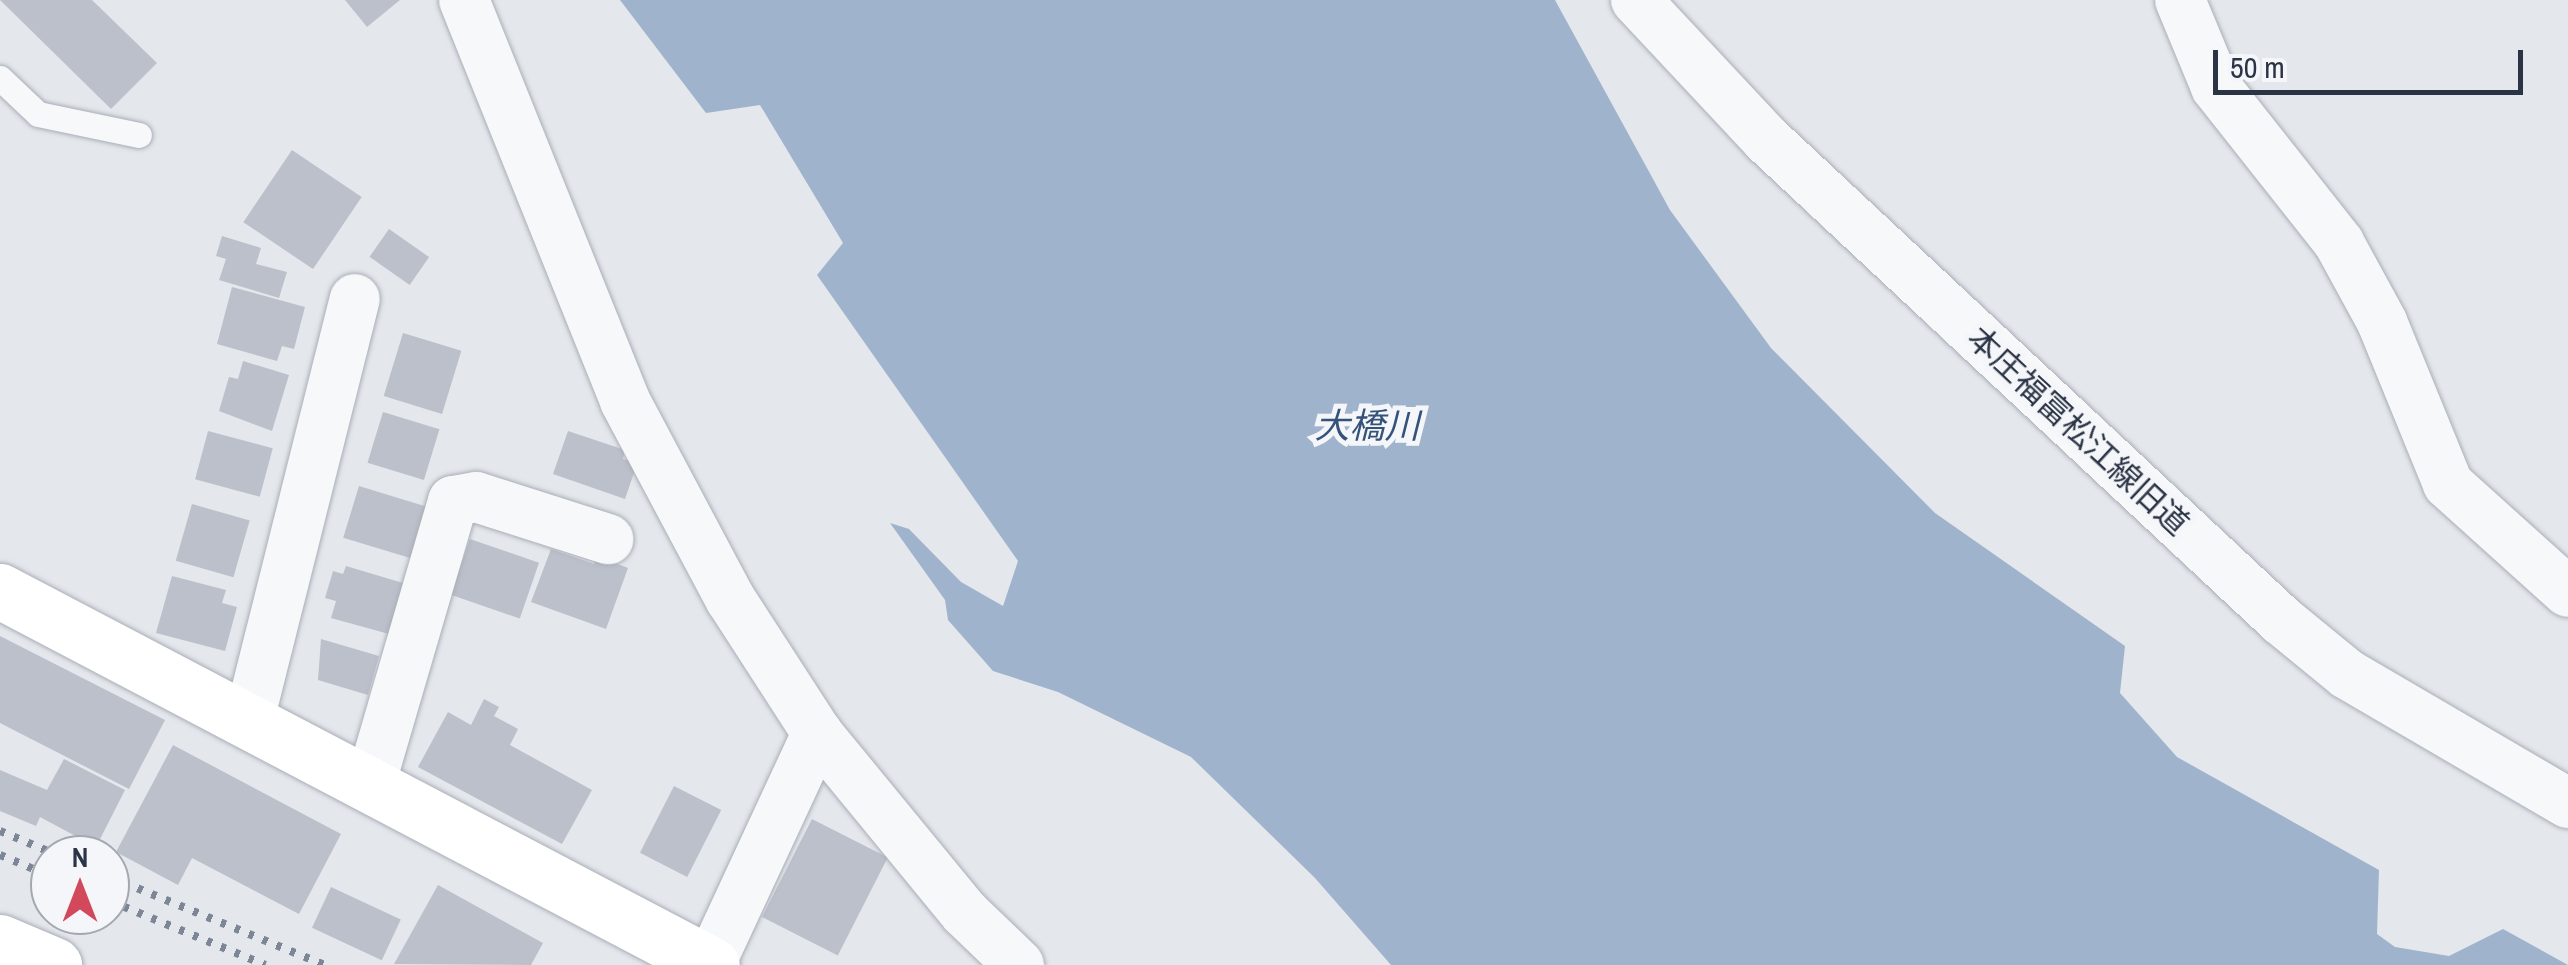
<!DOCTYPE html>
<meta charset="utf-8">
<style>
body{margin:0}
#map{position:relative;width:2568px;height:965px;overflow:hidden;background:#e4e7ec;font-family:"Archivo Narrow","Noto Sans JP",sans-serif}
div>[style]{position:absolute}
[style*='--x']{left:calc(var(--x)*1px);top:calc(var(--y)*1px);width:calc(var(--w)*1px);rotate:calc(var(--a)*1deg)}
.water>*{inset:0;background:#9fb4cc}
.building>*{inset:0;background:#bbc0ca;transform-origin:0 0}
.roads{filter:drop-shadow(0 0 2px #a9aeb7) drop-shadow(0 0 2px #a9aeb7)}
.lane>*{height:25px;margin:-12.5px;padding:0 12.5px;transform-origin:12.5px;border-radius:12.5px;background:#f7f8fa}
.street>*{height:50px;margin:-25px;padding:0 25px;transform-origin:25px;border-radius:25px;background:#f7f8fa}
.secondary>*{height:55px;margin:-27.5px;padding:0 27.5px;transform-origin:27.5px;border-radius:27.5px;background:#fff}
.highway>*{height:55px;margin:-27.5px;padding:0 27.5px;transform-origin:27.5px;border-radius:27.5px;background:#fff}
.rail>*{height:8px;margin-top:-4px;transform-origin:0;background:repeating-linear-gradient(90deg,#7d8696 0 5px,transparent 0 15px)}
span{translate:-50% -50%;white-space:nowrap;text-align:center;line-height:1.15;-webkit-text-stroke:10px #f4f6f9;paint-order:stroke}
.street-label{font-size:32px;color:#2b3445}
.water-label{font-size:35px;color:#34527a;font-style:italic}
.north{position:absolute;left:30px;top:835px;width:100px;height:100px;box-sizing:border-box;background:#f4f6f9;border:2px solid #a4a8b1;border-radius:50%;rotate:0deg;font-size:28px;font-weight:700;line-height:40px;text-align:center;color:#2b3445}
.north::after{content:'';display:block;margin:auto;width:35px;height:45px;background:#d1495b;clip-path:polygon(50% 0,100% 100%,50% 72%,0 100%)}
.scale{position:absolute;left:2213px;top:50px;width:310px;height:45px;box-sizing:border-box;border:5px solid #2b3445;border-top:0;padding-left:12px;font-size:30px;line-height:35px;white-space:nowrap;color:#2b3445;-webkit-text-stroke:8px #f4f6f9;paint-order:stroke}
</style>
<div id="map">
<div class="water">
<div style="clip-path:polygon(620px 0,1555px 0,1670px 210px,1771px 348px,1935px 513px,2125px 646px,2120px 693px,2177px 757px,2379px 870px,2377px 934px,2395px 947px,2449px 956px,2503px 929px,2568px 965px,1391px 965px,1315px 878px,1191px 757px,1058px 692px,993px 671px,948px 620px,945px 600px,890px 523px,909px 529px,961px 582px,1003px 606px,1018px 561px,817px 275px,843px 243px,760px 105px,706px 113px)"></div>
</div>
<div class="building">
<div style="clip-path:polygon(0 0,92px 0,157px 63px,111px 109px)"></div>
<div style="clip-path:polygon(345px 0,400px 0,367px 27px)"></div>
<div style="left:292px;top:150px;width:84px;height:87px;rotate:34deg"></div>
<div style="left:389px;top:229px;width:49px;height:34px;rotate:35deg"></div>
<div style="clip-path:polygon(222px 236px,261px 248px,256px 264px,287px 272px,279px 298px,219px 280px,226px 259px,216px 256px)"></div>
<div style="clip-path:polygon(232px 287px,305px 307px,294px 349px,282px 346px,277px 361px,217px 344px)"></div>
<div style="left:403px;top:333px;width:61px;height:66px;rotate:17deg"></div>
<div style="clip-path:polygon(243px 361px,289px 375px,272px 431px,219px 411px,229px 377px,238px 379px)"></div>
<div style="left:383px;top:412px;width:59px;height:53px;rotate:17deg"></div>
<div style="left:208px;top:431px;width:67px;height:50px;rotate:15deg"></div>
<div style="clip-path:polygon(568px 431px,625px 450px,623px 459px,637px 464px,625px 499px,553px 474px)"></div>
<div style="left:359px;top:486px;width:70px;height:54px;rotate:17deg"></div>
<div style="left:192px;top:504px;width:60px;height:59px;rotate:16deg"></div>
<div style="left:470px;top:539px;width:73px;height:59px;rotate:19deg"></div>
<div style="clip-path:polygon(551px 549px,594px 564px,597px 556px,628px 568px,606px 629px,531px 602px)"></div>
<div style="clip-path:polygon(346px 566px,403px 583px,389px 634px,331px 618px,336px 601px,325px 598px,333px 571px,343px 574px)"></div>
<div style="clip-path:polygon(172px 576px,226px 590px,222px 603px,237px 607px,225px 651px,156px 633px)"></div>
<div style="clip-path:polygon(0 636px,165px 720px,129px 789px,0 723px)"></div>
<div style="clip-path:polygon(321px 639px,379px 656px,368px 695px,318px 680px)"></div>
<div style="clip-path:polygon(484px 699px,499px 707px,494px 716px,518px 729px,510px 745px,592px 790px,562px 844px,418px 767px,448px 712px,471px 725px)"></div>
<div style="clip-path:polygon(173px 745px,341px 834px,299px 914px,192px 858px,178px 885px,116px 852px)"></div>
<div style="clip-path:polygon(64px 759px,125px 790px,96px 847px,40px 817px,36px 826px,0 811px,0 770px,47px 790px)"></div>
<div style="left:674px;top:786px;width:53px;height:75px;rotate:27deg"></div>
<div style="left:812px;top:819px;width:85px;height:110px;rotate:27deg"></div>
<div style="clip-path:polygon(438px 885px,543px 943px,531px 965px,394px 964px)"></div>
<div style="left:331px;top:887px;width:77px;height:45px;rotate:25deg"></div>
</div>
<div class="roads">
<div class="lane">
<div style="--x:0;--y:78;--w:52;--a:43.5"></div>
<div style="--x:38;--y:114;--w:103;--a:11.7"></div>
</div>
<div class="street">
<div style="--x:464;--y:0;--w:432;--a:68.1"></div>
<div style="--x:625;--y:401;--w:225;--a:62"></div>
<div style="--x:731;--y:600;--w:158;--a:57.1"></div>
<div style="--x:817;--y:733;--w:233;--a:50.6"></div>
<div style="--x:965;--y:913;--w:75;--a:43.9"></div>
<div style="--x:1636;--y:0;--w:190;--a:46.9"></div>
<div style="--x:1766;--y:139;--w:705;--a:43.04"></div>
<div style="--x:2281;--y:620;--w:85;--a:39.3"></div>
<div style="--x:2347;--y:674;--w:256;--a:30.3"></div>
<div style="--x:2180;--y:0;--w:94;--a:67.5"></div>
<div style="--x:2216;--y:87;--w:199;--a:51.7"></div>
<div style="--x:2339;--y:243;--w:90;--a:61.4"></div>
<div style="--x:2382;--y:322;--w:175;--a:67.8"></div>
<div style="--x:2448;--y:484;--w:161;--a:42"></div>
<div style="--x:249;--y:720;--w:434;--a:-75.9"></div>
<div style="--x:370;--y:785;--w:296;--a:-73.7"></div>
<div style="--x:453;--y:501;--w:23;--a:-10"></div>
<div style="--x:476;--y:497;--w:139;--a:17.7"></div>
<div style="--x:710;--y:964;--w:255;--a:-65.1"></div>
</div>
<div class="secondary">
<div style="--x:0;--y:591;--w:804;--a:27.71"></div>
</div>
<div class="highway">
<div style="--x:0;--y:942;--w:59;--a:23.1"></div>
</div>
</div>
<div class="rail">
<div style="--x:0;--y:831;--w:62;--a:22.8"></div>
<div style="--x:0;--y:855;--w:54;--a:22.8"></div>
<div style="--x:110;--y:877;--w:232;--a:22.3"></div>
<div style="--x:110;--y:901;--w:168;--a:22.4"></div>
</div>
<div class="street-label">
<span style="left:2078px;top:431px;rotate:43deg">本庄福富松江線旧道</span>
</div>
<div class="water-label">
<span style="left:1367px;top:426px">大橋川</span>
</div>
<div class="north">N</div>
<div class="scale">50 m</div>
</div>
